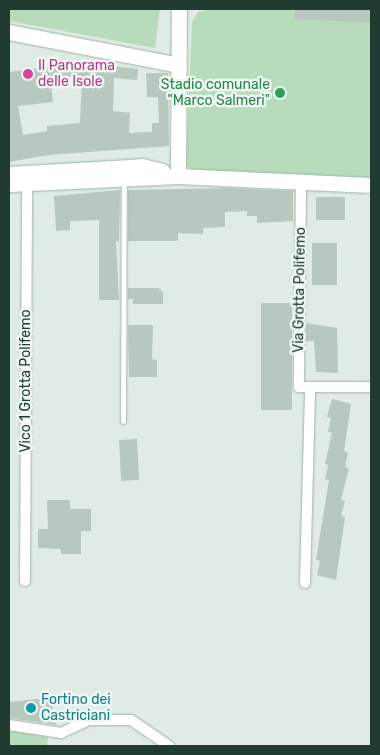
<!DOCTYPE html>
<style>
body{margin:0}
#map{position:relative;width:380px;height:755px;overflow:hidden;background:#dfebe4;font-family:Rubik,sans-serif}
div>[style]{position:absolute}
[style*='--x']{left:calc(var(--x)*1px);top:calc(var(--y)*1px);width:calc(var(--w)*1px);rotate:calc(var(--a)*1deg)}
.green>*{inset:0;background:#b8dcbb}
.building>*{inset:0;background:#b8c8bf;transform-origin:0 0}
.roads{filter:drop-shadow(0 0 1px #a2b3aa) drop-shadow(0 0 1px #a2b3aa)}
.lane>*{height:5px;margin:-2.5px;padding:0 2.5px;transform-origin:2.5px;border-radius:2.5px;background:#fff}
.street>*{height:10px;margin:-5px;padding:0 5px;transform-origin:5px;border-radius:5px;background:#fff}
.secondary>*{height:15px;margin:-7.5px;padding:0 7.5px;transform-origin:7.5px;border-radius:7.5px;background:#fff}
.dots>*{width:14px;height:14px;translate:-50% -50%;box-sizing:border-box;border:2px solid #f0f7f2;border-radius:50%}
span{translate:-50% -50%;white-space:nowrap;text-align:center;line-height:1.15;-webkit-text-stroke:5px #f0f7f2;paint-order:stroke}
.hotel-label{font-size:14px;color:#b23c85}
.left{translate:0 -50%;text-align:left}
.leisure-label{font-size:14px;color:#27864d}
.right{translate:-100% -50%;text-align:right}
.street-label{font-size:14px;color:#203b2f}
.culture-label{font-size:14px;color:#0d838f}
.frame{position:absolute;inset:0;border:10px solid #203b2f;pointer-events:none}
</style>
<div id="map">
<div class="green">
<div style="clip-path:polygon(9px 9px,160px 9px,155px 48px,9px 21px)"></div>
<div style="clip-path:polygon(210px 9px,371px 9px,371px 179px,194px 172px,186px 164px,192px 22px,198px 12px)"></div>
<div style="clip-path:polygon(9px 730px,48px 737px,47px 746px,9px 746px)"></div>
</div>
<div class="building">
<div style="clip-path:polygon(295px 9px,371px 9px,371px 23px,294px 19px)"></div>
<div style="clip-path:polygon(evenodd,56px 59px,138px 69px,137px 80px,114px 78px,113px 111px,130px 113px,129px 133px,152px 132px,152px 123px,159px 123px,158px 97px,147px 97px,146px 73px,168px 73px,169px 146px,48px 155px,9px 162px,9px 72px,55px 66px,56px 59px,50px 76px,82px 77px,80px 123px,47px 126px,47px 131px,23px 135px,18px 106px,53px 102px,50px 76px)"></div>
<div style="clip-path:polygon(228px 188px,293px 191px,293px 221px,257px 223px,257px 216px,247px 216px,247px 211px,225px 212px,225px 227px,203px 228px,203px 234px,178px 233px,178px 241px,128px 241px,128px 190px)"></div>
<div style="clip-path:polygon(120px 190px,119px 241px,116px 241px,119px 300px,99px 300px,99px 220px,70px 221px,70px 230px,56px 231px,54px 196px)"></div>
<div style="left:316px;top:197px;width:29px;height:23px"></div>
<div style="left:312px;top:243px;width:25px;height:42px"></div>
<div style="clip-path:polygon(128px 288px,158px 288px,163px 292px,163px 304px,133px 304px,133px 299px,128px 299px)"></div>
<div style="left:261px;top:303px;width:31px;height:107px"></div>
<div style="clip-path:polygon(306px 323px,337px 328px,338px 373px,316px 372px,314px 341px,306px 341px)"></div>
<div style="clip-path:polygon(128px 325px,153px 325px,152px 359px,157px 360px,157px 377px,129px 377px)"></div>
<div style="clip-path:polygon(332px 399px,351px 404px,344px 451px,348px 452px,345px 467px,349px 468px,341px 500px,345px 501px,341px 516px,345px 517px,336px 580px,317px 575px,320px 561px,316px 560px,329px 480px,325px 479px,328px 465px,325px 464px,332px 433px,328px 432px,331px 418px,327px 417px)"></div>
<div style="left:137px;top:439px;width:41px;height:18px;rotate:87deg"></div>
<div style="clip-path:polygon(47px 500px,70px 500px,70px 509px,91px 509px,91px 531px,81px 531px,81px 554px,61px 554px,61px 549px,38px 548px,38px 529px,48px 529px)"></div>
<div style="clip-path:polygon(37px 699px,54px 701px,51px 714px,57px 725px,9px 718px,9px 702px)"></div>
</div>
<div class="roads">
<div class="lane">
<div style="--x:123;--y:421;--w:241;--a:-89.8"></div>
</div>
<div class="street">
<div style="--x:301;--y:182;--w:205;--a:90.6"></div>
<div style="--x:299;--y:387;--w:72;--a:0"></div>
<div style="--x:25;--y:581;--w:399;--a:-89.7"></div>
<div style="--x:305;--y:583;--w:196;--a:-88.5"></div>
<div style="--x:9;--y:725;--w:53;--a:8.7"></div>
<div style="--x:61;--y:733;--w:31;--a:-25"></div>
<div style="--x:89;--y:720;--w:42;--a:0"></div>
<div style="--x:131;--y:720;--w:46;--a:34.4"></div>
</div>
<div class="secondary">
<div style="--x:9;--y:32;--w:173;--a:11"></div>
<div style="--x:9;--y:174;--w:133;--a:-3.4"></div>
<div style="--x:142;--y:166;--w:21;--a:14"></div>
<div style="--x:178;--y:176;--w:167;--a:-89.7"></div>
<div style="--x:9;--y:184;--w:169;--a:-2.7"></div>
<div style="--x:178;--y:176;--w:193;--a:2.7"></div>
</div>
</div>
<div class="dots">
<div style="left:28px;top:74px;background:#d1479c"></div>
<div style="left:280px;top:93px;background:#2e9e5b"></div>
<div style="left:31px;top:708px;background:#0f9aa8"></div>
</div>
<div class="hotel-label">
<span class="left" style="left:38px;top:74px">Il Panorama<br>delle Isole</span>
</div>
<div class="leisure-label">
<span class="right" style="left:270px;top:93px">Stadio comunale<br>"Marco Salmeri"</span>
</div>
<div class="street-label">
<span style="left:300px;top:290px;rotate:-89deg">Via Grotta Polifemo</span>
<span style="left:26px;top:381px;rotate:-90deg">Vico 1 Grotta Polifemo</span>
</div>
<div class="culture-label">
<span class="left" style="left:41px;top:708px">Fortino dei<br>Castriciani</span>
</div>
<div class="frame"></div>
</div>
